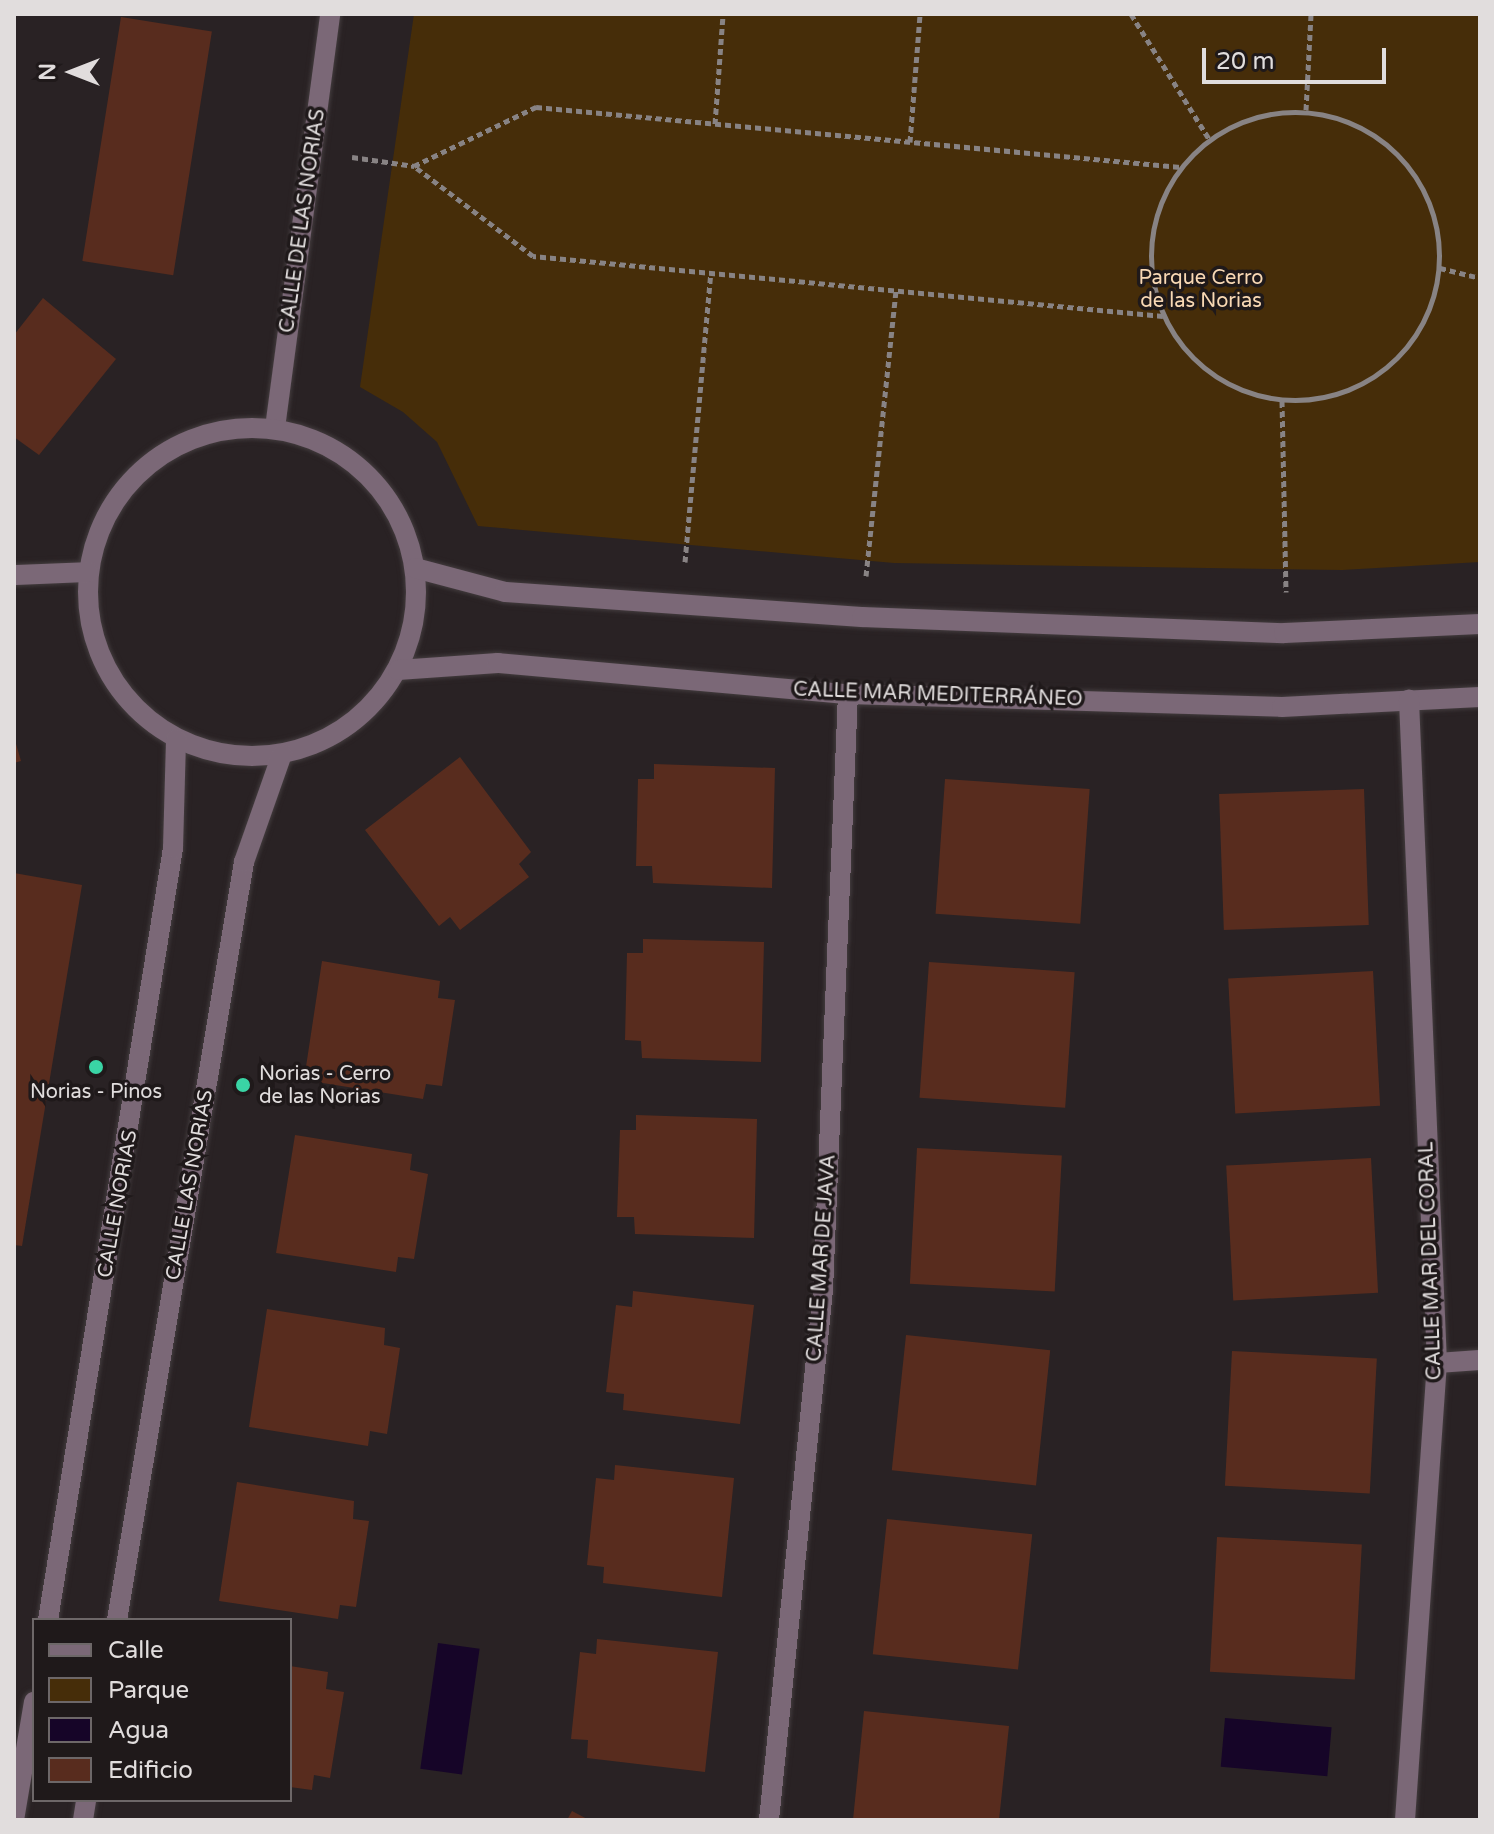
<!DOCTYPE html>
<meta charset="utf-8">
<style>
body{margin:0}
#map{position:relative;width:1494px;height:1834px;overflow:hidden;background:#292224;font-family:"Varela Round",sans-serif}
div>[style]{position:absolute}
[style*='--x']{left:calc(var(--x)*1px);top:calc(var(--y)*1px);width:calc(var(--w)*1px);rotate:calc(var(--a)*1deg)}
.green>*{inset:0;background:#462d09}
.water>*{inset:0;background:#160528;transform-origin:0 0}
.building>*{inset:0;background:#582c1e;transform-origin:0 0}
.path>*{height:5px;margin-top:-2.5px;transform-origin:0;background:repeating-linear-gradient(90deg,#888384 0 6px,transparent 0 10px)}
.path>.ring{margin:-2.5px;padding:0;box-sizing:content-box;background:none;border:5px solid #888384;border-radius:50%}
.roads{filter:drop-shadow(0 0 2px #433c3e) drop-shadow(0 0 2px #433c3e)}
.minor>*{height:20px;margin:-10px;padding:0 10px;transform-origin:10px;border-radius:10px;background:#7b6877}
.minor>.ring{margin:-10px;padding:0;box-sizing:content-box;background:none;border:20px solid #7b6877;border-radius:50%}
.dots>*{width:22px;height:22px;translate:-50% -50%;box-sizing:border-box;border:4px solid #1f191a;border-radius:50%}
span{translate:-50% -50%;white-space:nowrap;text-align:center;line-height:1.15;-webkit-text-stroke:7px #1f191a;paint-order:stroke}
.street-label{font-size:20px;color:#e1dddd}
.park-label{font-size:20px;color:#f8d8b4}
.poi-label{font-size:20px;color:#e1dddd}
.left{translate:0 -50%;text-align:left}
.frame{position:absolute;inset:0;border:16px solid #e1dddd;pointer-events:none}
.legend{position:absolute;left:32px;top:1618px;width:260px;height:184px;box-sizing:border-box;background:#1f191a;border:2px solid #6d6768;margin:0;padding:10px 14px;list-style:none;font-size:24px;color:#e1dddd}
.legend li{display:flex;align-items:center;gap:16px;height:40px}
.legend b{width:40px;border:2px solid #6d6768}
.north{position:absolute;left:32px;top:32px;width:80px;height:80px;-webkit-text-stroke:6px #1f191a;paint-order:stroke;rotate:270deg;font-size:22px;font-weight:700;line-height:32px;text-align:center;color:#e1dddd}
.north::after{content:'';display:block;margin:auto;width:28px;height:36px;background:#e1dddd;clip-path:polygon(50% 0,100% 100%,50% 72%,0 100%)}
.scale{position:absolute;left:1202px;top:48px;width:184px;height:36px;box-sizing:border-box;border:4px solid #e1dddd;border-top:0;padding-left:10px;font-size:24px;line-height:28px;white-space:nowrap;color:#e1dddd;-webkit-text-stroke:6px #1f191a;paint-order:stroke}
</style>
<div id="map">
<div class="green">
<div style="clip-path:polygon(414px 14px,1480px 14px,1480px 562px,1342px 570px,894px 563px,478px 526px,437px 442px,403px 412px,360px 387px)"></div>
</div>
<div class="water">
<div style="left:438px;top:1643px;width:42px;height:127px;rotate:8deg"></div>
<div style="left:1225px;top:1718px;width:107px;height:49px;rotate:5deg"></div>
</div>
<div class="building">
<div style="left:121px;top:17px;width:92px;height:247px;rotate:9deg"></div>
<div style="clip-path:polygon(43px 298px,116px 359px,39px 455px,14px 437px,14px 335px)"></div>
<div style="clip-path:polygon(14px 737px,21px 761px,14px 763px)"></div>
<div style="clip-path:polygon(460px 757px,531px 852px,519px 864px,529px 877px,460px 930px,450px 917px,439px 926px,365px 830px)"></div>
<div style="clip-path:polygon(654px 764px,775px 768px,772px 888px,653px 883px,652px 866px,636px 866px,638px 779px,654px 779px)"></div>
<div style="left:945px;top:779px;width:145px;height:135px;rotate:4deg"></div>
<div style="left:1364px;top:789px;width:136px;height:145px;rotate:88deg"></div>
<div style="clip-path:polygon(14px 873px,82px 885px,22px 1246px,14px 1245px)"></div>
<div style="clip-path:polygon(643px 939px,764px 942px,761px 1062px,642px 1058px,641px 1041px,625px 1040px,627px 953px,643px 953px)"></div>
<div style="clip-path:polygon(322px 961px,440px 981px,438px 998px,455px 1000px,442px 1086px,426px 1084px,423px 1099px,304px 1080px)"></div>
<div style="left:929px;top:962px;width:146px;height:136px;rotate:4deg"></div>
<div style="left:1373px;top:971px;width:135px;height:145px;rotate:87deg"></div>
<div style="clip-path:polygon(636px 1115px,757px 1119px,754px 1238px,635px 1234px,634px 1217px,617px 1217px,620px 1130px,636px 1130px)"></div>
<div style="clip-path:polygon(295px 1135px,412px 1154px,410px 1170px,428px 1174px,414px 1259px,398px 1257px,396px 1272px,276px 1253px)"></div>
<div style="left:917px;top:1148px;width:145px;height:136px;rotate:3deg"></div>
<div style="left:1371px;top:1158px;width:135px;height:145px;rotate:87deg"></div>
<div style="clip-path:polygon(633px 1291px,754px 1305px,740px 1424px,623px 1410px,624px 1394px,606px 1392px,616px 1305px,632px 1307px)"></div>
<div style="clip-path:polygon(267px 1309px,385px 1328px,384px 1345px,400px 1348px,387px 1434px,370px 1431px,368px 1446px,249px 1427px)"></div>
<div style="left:906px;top:1335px;width:145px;height:136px;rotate:6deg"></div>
<div style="left:1232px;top:1351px;width:145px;height:135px;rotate:3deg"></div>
<div style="clip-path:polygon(615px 1465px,734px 1478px,722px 1597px,603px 1583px,604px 1567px,587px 1565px,596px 1478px,614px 1480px)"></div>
<div style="clip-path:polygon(237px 1482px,354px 1501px,353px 1519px,369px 1521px,356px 1607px,340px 1605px,338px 1619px,219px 1601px)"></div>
<div style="left:887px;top:1519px;width:146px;height:136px;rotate:6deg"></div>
<div style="left:1217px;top:1537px;width:145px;height:135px;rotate:3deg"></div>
<div style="clip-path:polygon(597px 1639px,718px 1652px,705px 1772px,587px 1758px,588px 1740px,571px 1739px,580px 1652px,596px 1654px)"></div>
<div style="clip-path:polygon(290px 1666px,328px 1672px,326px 1689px,344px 1692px,330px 1778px,314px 1775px,312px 1790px,290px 1787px)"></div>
<div style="clip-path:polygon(864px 1711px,1009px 1726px,999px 1820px,853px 1820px)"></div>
<div style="clip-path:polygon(572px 1811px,589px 1820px,567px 1820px)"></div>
</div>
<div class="path">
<div style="--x:1131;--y:14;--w:147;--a:58"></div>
<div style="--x:1306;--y:110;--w:96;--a:-87"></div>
<div class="ring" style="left:1151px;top:112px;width:283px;height:283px"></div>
<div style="--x:715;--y:124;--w:110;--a:-85.8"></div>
<div style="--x:910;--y:142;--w:128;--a:-85.5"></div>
<div style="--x:352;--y:157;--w:63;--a:8.3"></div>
<div style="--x:1440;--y:268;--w:41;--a:14"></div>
<div style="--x:1163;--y:316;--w:633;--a:-174.56"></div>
<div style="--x:533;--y:256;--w:149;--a:-142.9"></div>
<div style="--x:414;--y:166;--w:136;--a:-25.8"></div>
<div style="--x:536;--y:107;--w:647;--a:5.32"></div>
<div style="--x:1282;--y:401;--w:191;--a:88.8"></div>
<div style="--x:685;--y:562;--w:290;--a:-84.9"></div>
<div style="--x:866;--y:576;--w:287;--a:-84"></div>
</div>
<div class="roads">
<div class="minor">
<div style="--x:275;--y:428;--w:418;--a:-82.4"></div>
<div class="ring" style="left:88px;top:428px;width:308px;height:308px"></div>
<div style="--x:415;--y:568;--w:93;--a:14.9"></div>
<div style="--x:505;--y:592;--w:358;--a:4"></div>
<div style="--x:862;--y:617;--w:422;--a:2.2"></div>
<div style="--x:1284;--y:633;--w:196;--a:-2.6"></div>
<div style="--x:14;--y:575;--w:74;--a:-2.3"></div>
<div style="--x:398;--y:670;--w:100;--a:-4"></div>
<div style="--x:498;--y:663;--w:351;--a:5.1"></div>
<div style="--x:848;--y:694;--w:434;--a:1.7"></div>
<div style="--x:1282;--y:707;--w:198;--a:-2.9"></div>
<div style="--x:1437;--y:1363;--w:43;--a:-4"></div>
<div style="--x:48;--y:1620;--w:782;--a:-80.8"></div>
<div style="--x:173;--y:848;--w:109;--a:-88.4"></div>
<div style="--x:117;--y:1620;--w:769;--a:-80.49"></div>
<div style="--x:244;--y:862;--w:114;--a:-70.6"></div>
<div style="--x:14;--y:1820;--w:120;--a:-80.4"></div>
<div style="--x:83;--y:1820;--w:20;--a:-81"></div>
<div style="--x:769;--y:1820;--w:533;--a:-84.18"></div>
<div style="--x:823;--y:1290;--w:597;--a:-87.6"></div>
<div style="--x:1405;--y:1820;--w:458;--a:-86"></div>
<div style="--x:1437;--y:1363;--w:664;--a:-92.42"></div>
</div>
</div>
<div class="dots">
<div style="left:96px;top:1067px;background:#3ad4a5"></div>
<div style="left:243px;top:1085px;background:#3ad4a5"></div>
</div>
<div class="street-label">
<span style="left:303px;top:221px;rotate:-82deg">CALLE DE LAS NORIAS</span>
<span style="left:938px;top:695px;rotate:2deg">CALLE MAR MEDITERRÁNEO</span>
<span style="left:190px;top:1185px;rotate:-80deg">CALLE LAS NORIAS</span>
<span style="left:118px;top:1204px;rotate:-80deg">CALLE NORIAS</span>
<span style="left:822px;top:1258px;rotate:-86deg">CALLE MAR DE JAVA</span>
<span style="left:1431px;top:1261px;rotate:-92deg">CALLE MAR DEL CORAL</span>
</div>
<div class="park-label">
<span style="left:1201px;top:290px">Parque Cerro<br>de las Norias</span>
</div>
<div class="poi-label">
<span class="left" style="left:259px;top:1086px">Norias - Cerro<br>de las Norias</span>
<span style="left:96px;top:1092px">Norias - Pinos</span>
</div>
<div class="frame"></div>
<ul class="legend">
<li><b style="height:10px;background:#7b6877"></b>Calle</li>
<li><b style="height:22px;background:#462d09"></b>Parque</li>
<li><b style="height:22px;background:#160528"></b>Agua</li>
<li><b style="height:22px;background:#582c1e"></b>Edificio</li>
</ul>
<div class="north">N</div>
<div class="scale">20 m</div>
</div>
